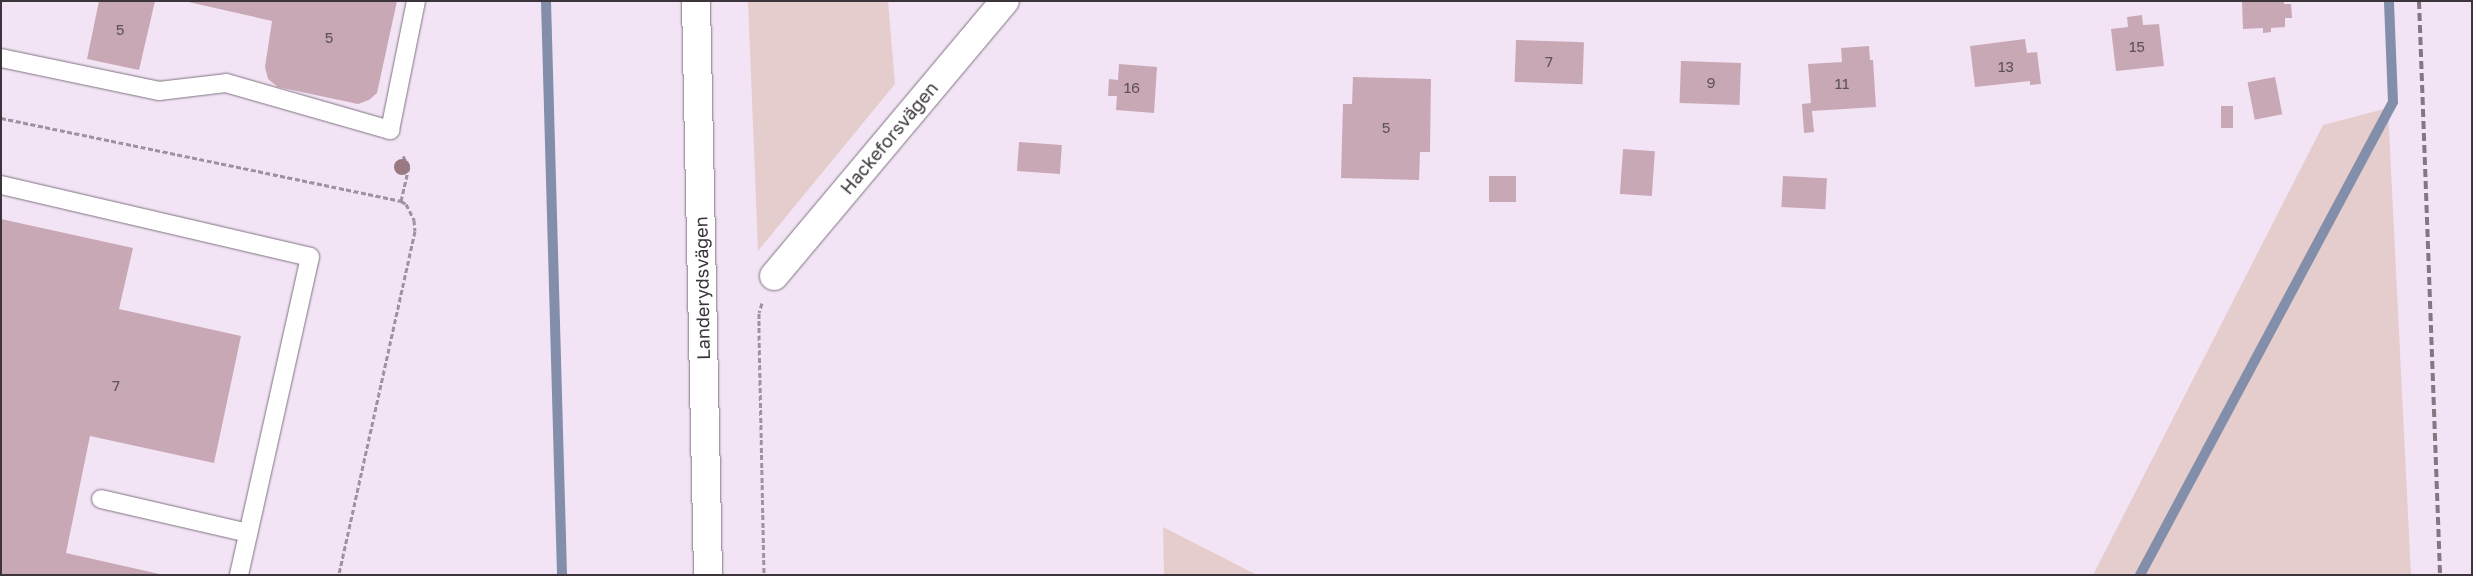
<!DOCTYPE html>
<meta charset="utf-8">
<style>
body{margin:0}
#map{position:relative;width:2473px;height:576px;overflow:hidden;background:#f3e4f5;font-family:"Golos Text",sans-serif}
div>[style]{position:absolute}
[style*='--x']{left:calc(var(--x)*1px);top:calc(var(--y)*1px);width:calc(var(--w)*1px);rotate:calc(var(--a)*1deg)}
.green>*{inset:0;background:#e5cdcd}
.stream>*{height:10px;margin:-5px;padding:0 5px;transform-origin:5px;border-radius:5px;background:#838faa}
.building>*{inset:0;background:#c9a8b6;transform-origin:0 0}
.path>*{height:3px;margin-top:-1.5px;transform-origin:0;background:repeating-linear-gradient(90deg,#9d929e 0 5px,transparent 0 7.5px)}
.roads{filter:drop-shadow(0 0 1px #7f7281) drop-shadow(0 0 1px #7f7281)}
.service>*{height:18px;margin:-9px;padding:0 9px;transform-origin:9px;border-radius:9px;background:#fff}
.minor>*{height:28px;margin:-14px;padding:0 14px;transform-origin:14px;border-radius:14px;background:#fff}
.tertiary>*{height:28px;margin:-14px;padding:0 14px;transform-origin:14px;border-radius:14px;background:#fff}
.rail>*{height:4px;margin-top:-2px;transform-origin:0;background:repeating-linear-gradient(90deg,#817882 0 8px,transparent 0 12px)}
.trees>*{width:16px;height:16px;margin:-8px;border-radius:50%;background:#9a7982}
span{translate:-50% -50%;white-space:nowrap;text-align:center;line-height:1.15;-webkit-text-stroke:4px #fff;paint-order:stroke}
.number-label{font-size:15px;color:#5e525a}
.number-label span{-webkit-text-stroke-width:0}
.street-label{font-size:18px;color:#3b353b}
.frame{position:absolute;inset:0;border:2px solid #3b353b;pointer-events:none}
</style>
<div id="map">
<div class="green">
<div style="clip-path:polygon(748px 1px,888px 1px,895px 84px,758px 251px)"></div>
<div style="clip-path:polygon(2388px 108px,2411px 575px,2093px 575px,2323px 125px)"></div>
<div style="clip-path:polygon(1163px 527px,1257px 575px,1164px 575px)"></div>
</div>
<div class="stream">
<div style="--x:546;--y:1;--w:574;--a:88.4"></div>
<div style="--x:2140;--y:575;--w:536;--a:-61.86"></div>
<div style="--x:2393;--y:102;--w:101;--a:-92.3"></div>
</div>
<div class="building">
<div style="clip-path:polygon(99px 1px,155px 1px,139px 70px,87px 59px)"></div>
<div style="clip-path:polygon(184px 1px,397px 1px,377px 93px,369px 100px,358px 104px,278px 87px,268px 79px,265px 67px,272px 21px)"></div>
<div style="clip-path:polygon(2242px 1px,2284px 1px,2284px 4px,2291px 4px,2292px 18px,2285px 18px,2285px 27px,2271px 28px,2271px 32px,2263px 33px,2263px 28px,2243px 29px)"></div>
<div style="clip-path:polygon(2142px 15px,2143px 25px,2159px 24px,2164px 66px,2116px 71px,2111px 29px,2128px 27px,2127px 17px)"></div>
<div style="clip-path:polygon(2025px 39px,2027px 53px,2037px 52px,2041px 84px,2030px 85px,2030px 81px,1975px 87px,1970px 46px)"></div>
<div style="left:1516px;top:40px;width:68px;height:42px;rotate:2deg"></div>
<div style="clip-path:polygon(1869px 46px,1870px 60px,1873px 60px,1876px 107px,1812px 111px,1814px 132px,1804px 133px,1802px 104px,1811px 103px,1808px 64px,1842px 62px,1841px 48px)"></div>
<div style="left:1681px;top:61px;width:60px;height:42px;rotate:2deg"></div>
<div style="clip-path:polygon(1119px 64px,1157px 67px,1154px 113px,1116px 110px,1117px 96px,1108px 96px,1109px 79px,1118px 80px)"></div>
<div style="clip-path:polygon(1353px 77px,1431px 79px,1430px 152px,1420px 152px,1419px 180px,1341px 178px,1343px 104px,1352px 104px)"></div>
<div style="left:2275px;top:77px;width:38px;height:28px;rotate:79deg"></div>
<div style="left:2221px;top:106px;width:12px;height:22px"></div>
<div style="left:1019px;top:142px;width:43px;height:29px;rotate:4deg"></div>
<div style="left:1623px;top:149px;width:32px;height:45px;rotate:4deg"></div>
<div style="left:1489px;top:176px;width:27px;height:26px"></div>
<div style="left:1783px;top:176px;width:44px;height:31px;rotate:3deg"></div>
<div style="clip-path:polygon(1px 219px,133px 248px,119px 309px,241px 336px,214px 463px,90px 436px,66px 553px,164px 575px,1px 575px)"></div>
</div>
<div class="path">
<div style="--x:1;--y:118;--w:409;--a:11.7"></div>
<div style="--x:401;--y:201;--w:6;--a:31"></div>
<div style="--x:406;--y:204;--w:18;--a:63"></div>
<div style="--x:414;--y:220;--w:11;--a:85"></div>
<div style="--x:415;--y:231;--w:352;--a:102.5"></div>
<div style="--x:401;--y:201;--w:35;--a:-77"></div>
<div style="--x:409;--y:167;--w:15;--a:-118"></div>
<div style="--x:762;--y:303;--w:10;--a:107"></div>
<div style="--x:759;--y:313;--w:22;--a:90"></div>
<div style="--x:759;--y:335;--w:240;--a:88.8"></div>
</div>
<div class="roads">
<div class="service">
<div style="--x:1;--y:58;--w:161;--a:11.8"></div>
<div style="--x:159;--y:91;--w:67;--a:-6.8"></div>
<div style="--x:226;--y:83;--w:171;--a:16"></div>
<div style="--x:390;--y:130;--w:132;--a:-78.6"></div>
<div style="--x:1;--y:185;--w:317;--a:13.1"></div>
<div style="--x:310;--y:257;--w:326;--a:102.6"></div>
<div style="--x:101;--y:499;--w:151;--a:13"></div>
</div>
<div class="minor">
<div style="--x:774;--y:276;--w:359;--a:-50"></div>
</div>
<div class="tertiary">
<div style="--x:696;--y:1;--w:574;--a:88.8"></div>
</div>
</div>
<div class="rail">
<div style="--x:2419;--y:1;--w:574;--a:87.9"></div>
</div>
<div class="trees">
<div style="left:402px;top:167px"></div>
</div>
<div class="number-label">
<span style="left:120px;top:30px">5</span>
<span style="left:329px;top:38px">5</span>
<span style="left:2137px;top:47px">15</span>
<span style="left:1549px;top:62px">7</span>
<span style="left:2006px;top:67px">13</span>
<span style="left:1711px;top:83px">9</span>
<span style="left:1842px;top:84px">11</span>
<span style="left:1132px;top:88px">16</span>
<span style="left:1386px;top:128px">5</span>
<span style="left:116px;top:386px">7</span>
</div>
<div class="street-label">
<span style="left:889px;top:138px;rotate:-50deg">Hackeforsvägen</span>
<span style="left:702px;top:288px;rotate:-91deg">Landerydsvägen</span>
</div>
<div class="frame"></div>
</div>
